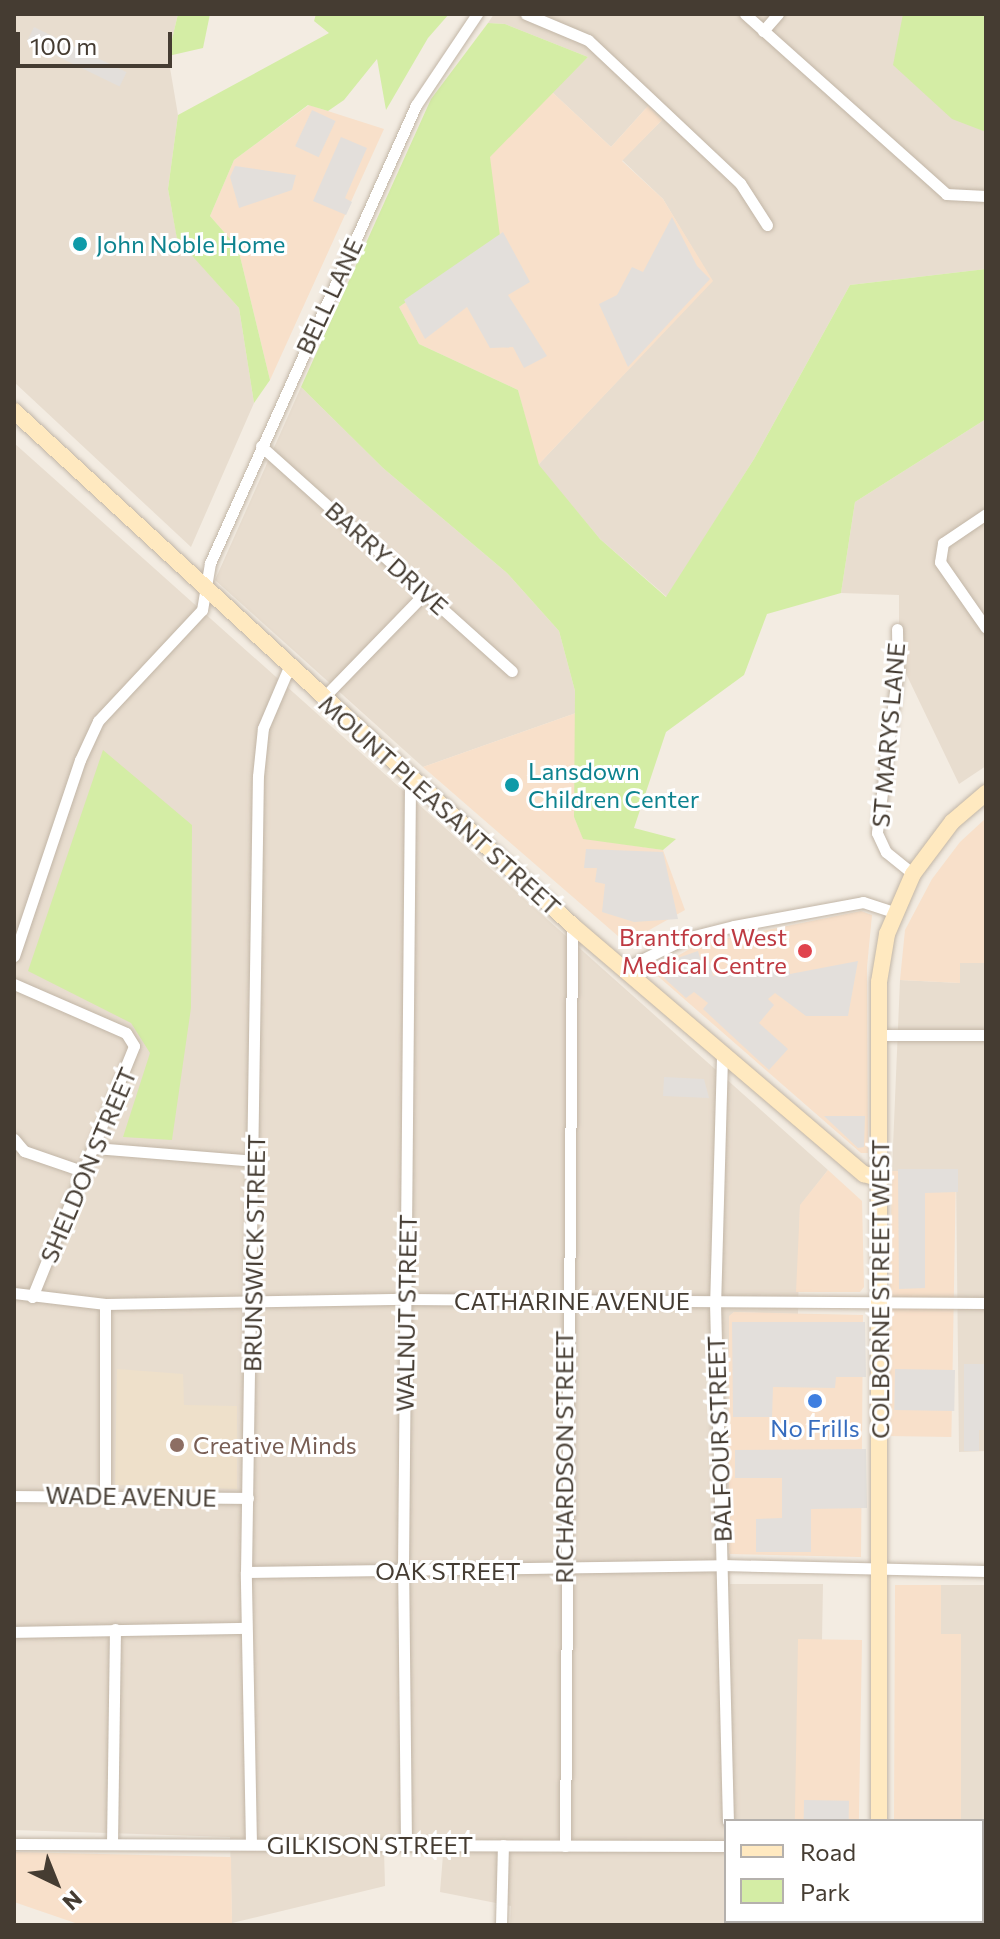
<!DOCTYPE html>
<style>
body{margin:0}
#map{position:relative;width:1000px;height:1939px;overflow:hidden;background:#f3ece2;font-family:Commissioner,sans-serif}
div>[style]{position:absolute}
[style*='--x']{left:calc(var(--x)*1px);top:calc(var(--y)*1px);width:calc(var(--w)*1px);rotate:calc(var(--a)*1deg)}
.residential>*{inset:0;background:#e8ddcf}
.commercial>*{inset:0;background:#f8e0ca;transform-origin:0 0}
.education>*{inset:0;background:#eee0ca}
.green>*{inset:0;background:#d4eda5}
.parking>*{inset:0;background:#e3dfdb;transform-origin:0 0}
.roads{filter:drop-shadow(0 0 2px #c2b6a7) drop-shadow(0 0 2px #c2b6a7)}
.minor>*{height:11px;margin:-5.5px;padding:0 5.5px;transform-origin:5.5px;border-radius:5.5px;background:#fff}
.secondary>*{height:16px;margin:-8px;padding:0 8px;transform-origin:8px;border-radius:8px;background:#ffe9c0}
.dots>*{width:22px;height:22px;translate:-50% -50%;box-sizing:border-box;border:4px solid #fff;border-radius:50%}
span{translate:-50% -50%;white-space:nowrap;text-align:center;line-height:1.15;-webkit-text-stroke:6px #fff;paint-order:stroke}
.culture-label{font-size:24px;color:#0d838f}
.left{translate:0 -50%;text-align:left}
.street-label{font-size:24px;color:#453c32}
.health-label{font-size:24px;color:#be3a42}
.right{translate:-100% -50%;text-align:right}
.shop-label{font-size:24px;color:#366cbe}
.education-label{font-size:24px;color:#785e54}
.frame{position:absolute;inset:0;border:16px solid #453c32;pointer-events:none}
.legend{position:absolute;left:724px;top:1819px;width:260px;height:104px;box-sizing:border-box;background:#fff;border:2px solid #b5b1ad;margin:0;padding:10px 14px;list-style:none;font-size:24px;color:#453c32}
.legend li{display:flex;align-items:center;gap:16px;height:40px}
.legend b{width:40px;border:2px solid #b5b1ad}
.north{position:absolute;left:16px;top:1843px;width:80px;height:80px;-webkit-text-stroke:6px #fff;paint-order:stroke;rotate:137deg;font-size:22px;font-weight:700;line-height:32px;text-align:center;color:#453c32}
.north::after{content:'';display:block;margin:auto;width:28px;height:36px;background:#453c32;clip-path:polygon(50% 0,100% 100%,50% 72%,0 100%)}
.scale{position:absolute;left:16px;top:32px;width:156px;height:36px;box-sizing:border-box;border:4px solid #453c32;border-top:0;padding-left:10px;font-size:24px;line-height:28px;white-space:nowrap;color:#453c32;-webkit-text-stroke:6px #fff;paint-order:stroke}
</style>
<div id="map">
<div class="residential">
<div style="clip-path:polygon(14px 14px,178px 14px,168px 56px,178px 115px,168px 189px,177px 238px,239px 308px,254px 403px,191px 547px,14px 382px)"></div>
<div style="clip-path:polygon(494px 14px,986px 14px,986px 269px,850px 285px,754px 459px,667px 597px,600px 539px,538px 465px,712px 281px,663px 199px,622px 160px,662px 120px,648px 106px,611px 147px,552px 92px,588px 57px,505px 24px,488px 23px)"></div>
<div style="clip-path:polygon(301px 387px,383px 468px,507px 573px,559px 631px,575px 691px,576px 713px,423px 767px,215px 580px)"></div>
<div style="clip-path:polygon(986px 419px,986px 766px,959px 784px,899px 659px,899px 595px,841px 593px,855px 502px)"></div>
<div style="clip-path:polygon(14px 443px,828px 1170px,800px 1206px,798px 1314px,734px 1312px,729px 1317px,730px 1584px,823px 1584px,822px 1641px,798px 1643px,798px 1821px,726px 1821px,726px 1921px,857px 1925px,510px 1925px,511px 1906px,440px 1892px,443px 1855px,384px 1851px,385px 1886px,232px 1923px,230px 1837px,14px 1830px)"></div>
<div style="clip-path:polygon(959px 963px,986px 963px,986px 1451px,959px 1452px,956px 1172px,892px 1171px,900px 980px,960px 983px)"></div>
<div style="clip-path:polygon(941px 1585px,986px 1585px,986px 1832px,982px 1821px,961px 1821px,961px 1635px,941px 1634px)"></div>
</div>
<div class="commercial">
<div style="clip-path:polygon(552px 92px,611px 147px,648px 106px,662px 120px,622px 161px,663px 199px,713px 281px,538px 465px,518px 390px,419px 344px,399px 307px,499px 236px,489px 157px)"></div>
<div style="clip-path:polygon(309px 105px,384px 129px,270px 380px,238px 248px,210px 216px,234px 160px)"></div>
<div style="clip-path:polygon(576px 713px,574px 817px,583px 838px,663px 850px,685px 910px,626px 943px,423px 767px)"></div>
<div style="clip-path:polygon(986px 818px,986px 963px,960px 963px,960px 983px,900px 980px,905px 930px,932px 879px,960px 842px)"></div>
<div style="clip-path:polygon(861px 911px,872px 915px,867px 967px,868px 1153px,861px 1153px,652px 971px,698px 944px)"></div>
<div style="clip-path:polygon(828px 1170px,862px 1201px,864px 1287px,860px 1292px,796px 1292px,800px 1205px)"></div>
<div style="left:892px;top:1171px;width:64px;height:265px;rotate:1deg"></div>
<div style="clip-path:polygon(734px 1312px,863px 1315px,861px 1557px,729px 1554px,729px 1316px)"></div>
<div style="clip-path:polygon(895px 1585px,941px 1585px,941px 1634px,961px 1634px,961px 1821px,894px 1821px)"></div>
<div style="left:862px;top:1640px;width:181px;height:64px;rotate:91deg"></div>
<div style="clip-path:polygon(14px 1852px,231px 1857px,232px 1923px,81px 1925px,14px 1902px)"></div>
</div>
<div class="education">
<div style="clip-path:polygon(117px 1369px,183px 1374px,184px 1405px,237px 1406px,237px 1489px,115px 1485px)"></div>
</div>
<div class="green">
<div style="clip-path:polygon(178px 14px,210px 14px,203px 48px,168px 56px)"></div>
<div style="clip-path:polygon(316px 14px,449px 14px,428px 38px,386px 110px,377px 59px,344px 100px,328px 111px,308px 105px,234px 160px,210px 216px,238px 248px,270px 380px,254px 403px,239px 308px,177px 239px,168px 189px,178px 115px,329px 33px,314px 21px)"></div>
<div style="clip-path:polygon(903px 14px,986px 14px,986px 132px,952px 119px,893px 65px)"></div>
<div style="clip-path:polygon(488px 23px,505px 24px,588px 57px,490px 157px,500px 236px,399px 307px,419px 344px,518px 390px,539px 465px,600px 539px,666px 597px,754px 459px,850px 285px,986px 269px,986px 419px,855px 502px,841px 593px,767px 614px,744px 675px,666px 732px,634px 828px,676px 839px,663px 850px,583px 839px,574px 817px,575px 691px,559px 631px,507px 573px,383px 468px,301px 387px,431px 99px)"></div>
<div style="clip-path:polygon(103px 750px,192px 825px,191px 1008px,172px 1140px,123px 1137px,150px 1053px,131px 1023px,28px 971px)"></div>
<div style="clip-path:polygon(982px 1856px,986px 1925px,893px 1925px,982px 1921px)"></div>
</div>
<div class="parking">
<div style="left:34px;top:27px;width:103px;height:16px;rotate:26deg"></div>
<div style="left:312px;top:110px;width:26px;height:40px;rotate:25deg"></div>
<div style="clip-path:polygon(341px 137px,367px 148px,345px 198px,352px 202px,346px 215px,313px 201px)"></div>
<div style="clip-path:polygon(235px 166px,296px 175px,292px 190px,239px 208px,230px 177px)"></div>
<div style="clip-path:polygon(672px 217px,697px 266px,710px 279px,628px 367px,599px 304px,617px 295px,632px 267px,643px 272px)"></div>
<div style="clip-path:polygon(503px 232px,530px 282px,508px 295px,547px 356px,524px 368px,513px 347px,490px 348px,467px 307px,425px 339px,404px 300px)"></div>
<div style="clip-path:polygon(586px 849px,663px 852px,678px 919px,634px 922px,602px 912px,605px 884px,595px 882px,597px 868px,584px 868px)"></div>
<div style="clip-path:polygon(698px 951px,701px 961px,709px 959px,713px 976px,779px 963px,788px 966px,790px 974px,858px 961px,848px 1016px,806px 1016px,775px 993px,768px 999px,774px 1005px,759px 1023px,788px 1049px,769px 1070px,703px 1009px,708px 1003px,694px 992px,686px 998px,664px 978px,671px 970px,669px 961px)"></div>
<div style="clip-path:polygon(664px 1077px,704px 1079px,709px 1098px,663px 1096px)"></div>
<div style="clip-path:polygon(824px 1116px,865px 1116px,864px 1147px,858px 1148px)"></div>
<div style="clip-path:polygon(898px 1169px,958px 1169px,958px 1192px,925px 1193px,925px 1288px,899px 1289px)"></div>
<div style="clip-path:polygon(732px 1322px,865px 1322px,866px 1377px,836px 1377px,835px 1388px,773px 1387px,772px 1417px,733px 1417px)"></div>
<div style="clip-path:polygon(964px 1364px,986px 1364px,986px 1430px,979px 1430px,979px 1451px,964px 1451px)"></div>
<div style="left:895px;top:1369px;width:60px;height:41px;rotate:1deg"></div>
<div style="clip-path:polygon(866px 1449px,867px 1508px,811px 1509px,811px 1552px,756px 1552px,756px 1519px,782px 1518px,782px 1478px,735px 1478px,735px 1450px)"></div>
<div style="left:804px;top:1800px;width:45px;height:21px;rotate:1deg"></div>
</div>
<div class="roads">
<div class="minor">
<div style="--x:526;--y:14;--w:67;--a:22.8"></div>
<div style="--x:588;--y:40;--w:209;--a:43.3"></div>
<div style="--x:740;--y:183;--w:50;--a:57.3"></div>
<div style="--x:745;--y:14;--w:270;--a:41.8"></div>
<div style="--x:946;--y:194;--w:40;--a:2.9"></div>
<div style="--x:763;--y:31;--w:23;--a:-49"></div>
<div style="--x:261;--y:446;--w:337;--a:41.9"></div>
<div style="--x:986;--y:514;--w:52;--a:146"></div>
<div style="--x:943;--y:543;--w:19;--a:99"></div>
<div style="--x:940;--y:562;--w:80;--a:55.1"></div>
<div style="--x:897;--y:629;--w:39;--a:89"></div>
<div style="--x:898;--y:668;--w:166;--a:97.3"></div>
<div style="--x:877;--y:833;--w:21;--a:65"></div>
<div style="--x:886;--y:852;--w:35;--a:39"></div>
<div style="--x:322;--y:699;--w:149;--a:-45.8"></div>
<div style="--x:14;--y:956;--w:207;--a:-71.4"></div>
<div style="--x:80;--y:760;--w:43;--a:-65.2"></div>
<div style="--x:98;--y:721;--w:152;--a:-46.9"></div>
<div style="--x:202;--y:610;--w:48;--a:-80.3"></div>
<div style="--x:210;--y:563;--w:502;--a:-65.78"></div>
<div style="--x:416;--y:105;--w:110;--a:-56.2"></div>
<div style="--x:623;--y:969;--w:70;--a:-26.2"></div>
<div style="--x:686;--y:938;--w:49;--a:-14"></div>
<div style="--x:734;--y:926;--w:131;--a:-10.5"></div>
<div style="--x:863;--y:902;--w:33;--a:18"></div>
<div style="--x:14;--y:984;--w:122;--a:23.6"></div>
<div style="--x:126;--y:1033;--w:15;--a:58"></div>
<div style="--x:134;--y:1046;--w:271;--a:112.1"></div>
<div style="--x:880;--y:1035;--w:106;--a:0"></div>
<div style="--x:722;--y:1057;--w:245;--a:91.6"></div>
<div style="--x:715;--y:1302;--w:519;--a:88.57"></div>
<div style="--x:14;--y:1139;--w:16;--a:50"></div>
<div style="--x:24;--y:1151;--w:61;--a:19"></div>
<div style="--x:94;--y:1148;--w:163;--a:4.6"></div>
<div style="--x:14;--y:1293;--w:92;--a:6.9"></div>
<div style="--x:105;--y:1304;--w:301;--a:-1"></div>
<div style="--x:406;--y:1299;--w:580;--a:0.4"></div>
<div style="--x:105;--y:1304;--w:191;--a:90"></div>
<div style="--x:14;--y:1496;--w:234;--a:0.5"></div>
<div style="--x:246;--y:1572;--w:476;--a:-0.8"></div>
<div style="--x:722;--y:1565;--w:264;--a:1.3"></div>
<div style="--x:14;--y:1632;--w:232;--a:-1"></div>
<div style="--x:14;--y:1844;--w:712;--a:0.16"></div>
<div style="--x:112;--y:1844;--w:215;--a:-89.2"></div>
<div style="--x:251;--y:1844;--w:272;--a:-91.1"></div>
<div style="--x:246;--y:1572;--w:796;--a:-89.14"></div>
<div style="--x:258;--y:776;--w:48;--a:-84.1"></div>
<div style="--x:263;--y:728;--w:66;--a:-66.9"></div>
<div style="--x:406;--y:1844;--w:273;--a:-90.6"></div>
<div style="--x:403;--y:1571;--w:790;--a:-89.49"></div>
<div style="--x:982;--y:1844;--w:4;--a:0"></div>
<div style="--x:565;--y:1846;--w:921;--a:-89.56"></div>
<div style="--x:501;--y:1925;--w:80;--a:-88.6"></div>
</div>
<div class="secondary">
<div style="--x:14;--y:411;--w:759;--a:42.65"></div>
<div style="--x:572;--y:925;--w:384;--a:40.5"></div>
<div style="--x:864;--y:1174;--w:18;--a:16"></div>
<div style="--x:879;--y:1821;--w:839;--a:-90"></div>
<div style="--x:879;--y:982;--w:49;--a:-80.5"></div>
<div style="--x:887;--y:934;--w:65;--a:-66.6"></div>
<div style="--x:913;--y:874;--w:65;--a:-53.1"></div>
<div style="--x:952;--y:822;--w:45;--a:-40.5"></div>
<div style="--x:879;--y:1921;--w:4;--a:90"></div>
</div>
</div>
<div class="dots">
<div style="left:80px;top:244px;background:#0f9aa8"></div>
<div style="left:512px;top:785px;background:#0f9aa8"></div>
<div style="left:805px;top:951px;background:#e0444e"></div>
<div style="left:815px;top:1401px;background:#3f7fe0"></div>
<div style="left:177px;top:1445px;background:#8d6e63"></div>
</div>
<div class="culture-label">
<span class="left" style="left:96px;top:244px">John Noble Home</span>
<span class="left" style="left:528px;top:785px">Lansdown<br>Children Center</span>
</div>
<div class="street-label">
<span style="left:329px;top:296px;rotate:-65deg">BELL LANE</span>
<span style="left:387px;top:558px;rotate:42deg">BARRY DRIVE</span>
<span style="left:888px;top:735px;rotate:-85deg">ST MARYS LANE</span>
<span style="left:440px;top:805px;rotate:42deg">MOUNT PLEASANT STREET</span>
<span style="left:88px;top:1165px;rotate:-67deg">SHELDON STREET</span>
<span style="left:254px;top:1253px;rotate:-89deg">BRUNSWICK STREET</span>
<span style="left:880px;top:1289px;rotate:-90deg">COLBORNE STREET WEST</span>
<span style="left:572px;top:1301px">CATHARINE AVENUE</span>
<span style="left:406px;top:1313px;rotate:-89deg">WALNUT STREET</span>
<span style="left:719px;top:1439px;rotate:-92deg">BALFOUR STREET</span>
<span style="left:564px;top:1457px;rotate:-90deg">RICHARDSON STREET</span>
<span style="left:131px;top:1496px;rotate:1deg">WADE AVENUE</span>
<span style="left:448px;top:1571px">OAK STREET</span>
<span style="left:370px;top:1845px">GILKISON STREET</span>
</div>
<div class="health-label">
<span class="right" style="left:787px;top:951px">Brantford West<br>Medical Centre</span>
</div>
<div class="shop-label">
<span style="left:815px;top:1428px">No Frills</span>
</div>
<div class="education-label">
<span class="left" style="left:193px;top:1445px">Creative Minds</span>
</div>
<div class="frame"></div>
<ul class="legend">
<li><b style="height:10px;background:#ffe9c0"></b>Road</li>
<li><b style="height:22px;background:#d4eda5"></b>Park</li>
</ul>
<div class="north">N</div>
<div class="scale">100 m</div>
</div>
